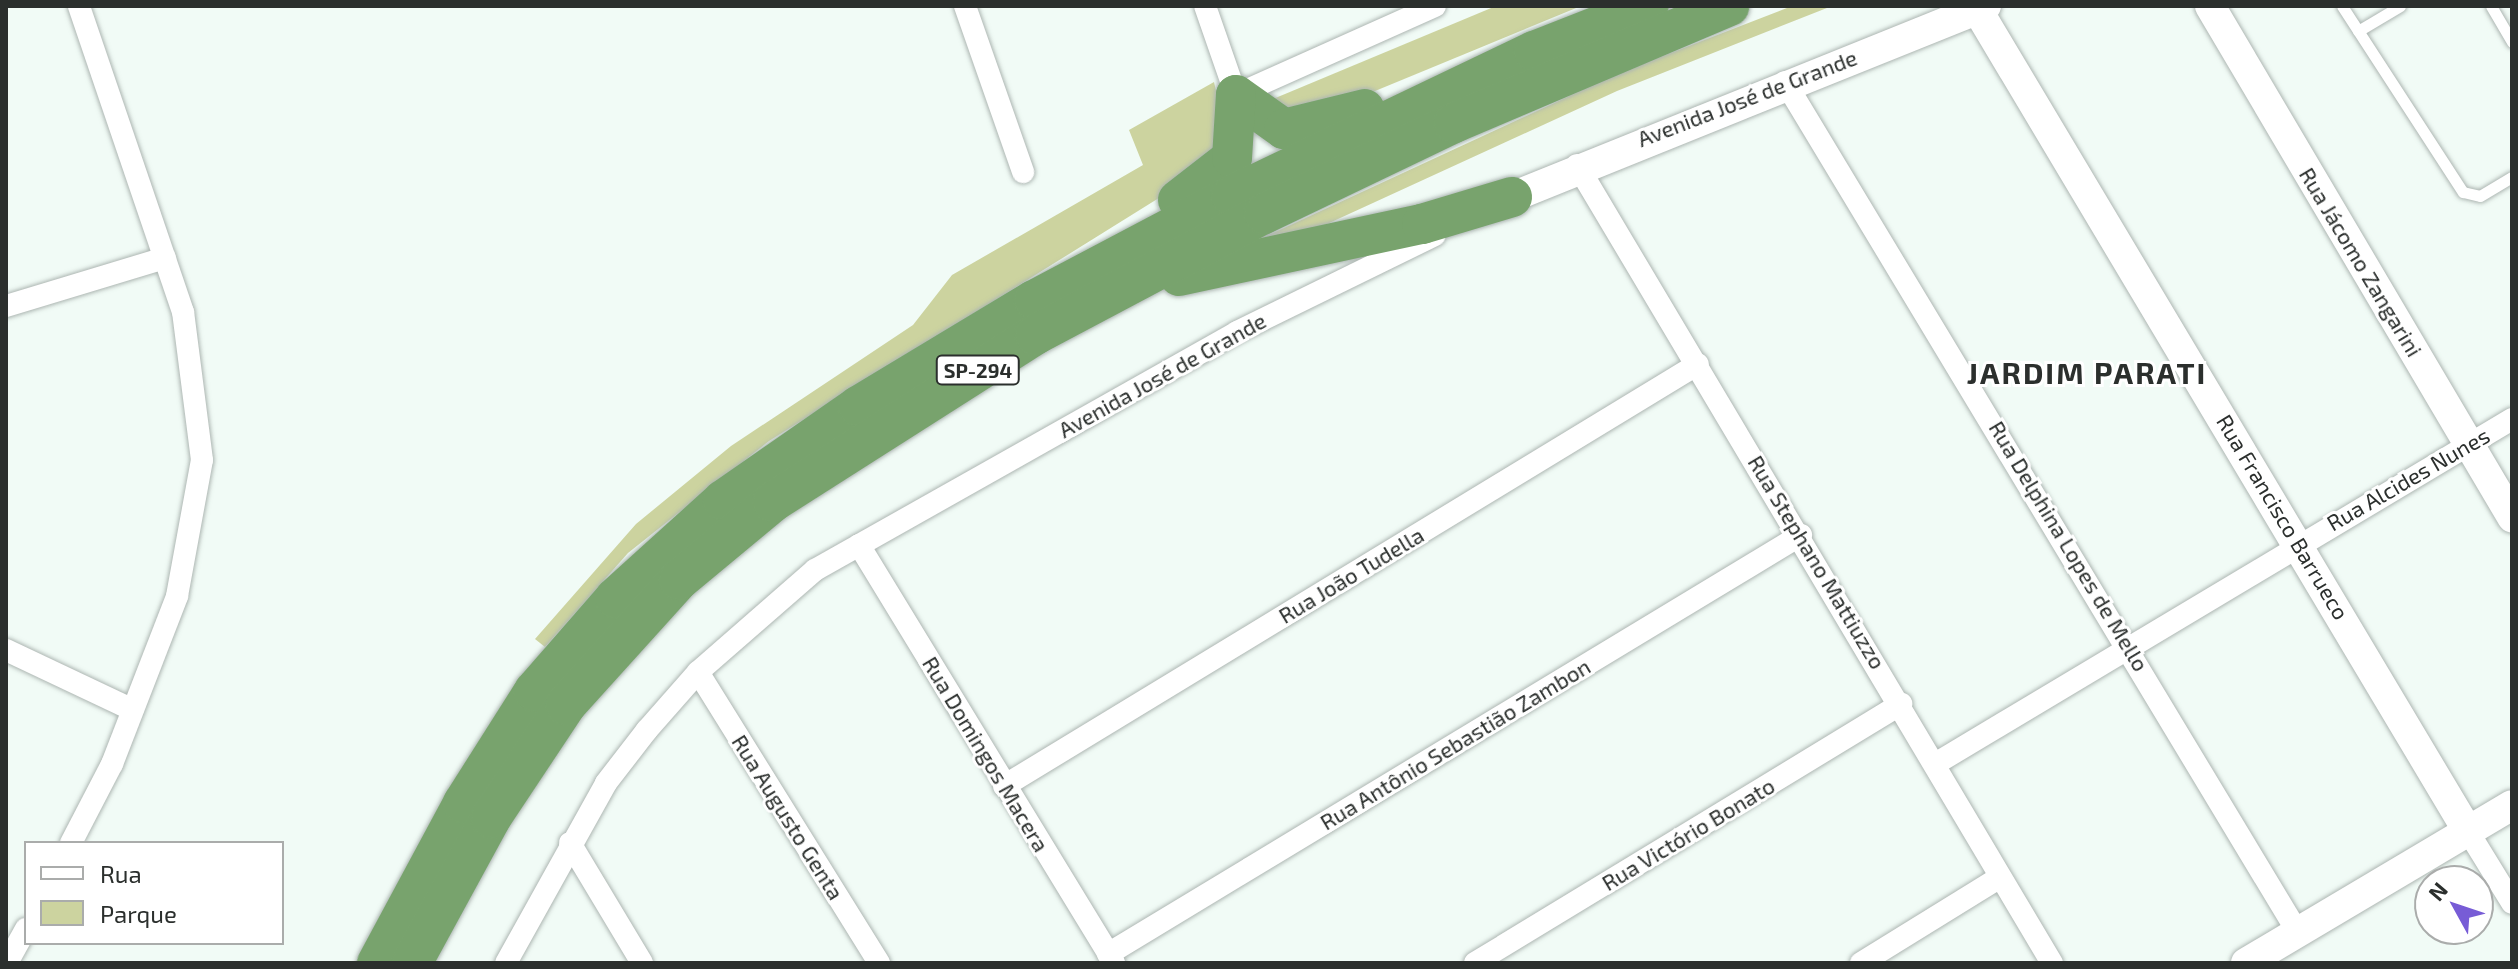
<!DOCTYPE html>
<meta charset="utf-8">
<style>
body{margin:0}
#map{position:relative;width:2518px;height:969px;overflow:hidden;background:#f1fbf6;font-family:"Exo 2",sans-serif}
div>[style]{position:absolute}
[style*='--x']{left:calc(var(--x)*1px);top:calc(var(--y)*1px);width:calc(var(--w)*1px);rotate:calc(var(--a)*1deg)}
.green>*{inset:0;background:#ccd39f}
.roads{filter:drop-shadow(0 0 2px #adb6b2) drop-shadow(0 0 2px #adb6b2)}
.lane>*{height:11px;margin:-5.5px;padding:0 5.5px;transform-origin:5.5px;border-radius:5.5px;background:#fff}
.street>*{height:22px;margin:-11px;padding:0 11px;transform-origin:11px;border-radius:11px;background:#fff}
.secondary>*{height:30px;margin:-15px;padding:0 15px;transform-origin:15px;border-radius:15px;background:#fff}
.highway>*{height:40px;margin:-20px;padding:0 20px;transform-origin:20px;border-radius:20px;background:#78a36d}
span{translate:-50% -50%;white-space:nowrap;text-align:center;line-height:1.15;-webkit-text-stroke:6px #fff;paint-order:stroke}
.shield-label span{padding:2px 6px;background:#fff;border:2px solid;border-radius:6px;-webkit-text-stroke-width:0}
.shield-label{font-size:20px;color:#2b2f2d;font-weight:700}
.street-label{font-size:22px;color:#2b2f2d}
.district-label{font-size:30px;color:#2b2f2d;font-weight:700;letter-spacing:2px}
.frame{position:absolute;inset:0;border:8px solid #2b2f2d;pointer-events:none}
.legend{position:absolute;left:24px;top:841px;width:260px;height:104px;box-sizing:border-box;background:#fff;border:2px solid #aaacab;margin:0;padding:10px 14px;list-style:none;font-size:24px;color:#2b2f2d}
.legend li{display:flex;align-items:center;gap:16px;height:40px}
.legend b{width:40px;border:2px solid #aaacab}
.north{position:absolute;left:2414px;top:865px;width:80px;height:80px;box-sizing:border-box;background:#fff;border:2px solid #aaacab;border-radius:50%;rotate:310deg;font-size:22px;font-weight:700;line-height:32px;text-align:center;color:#2b2f2d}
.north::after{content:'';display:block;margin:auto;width:28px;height:36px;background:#775cd6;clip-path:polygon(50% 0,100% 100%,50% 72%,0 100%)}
</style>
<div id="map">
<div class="green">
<div style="clip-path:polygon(1496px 6px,1581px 6px,1312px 117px,1261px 104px)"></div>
<div style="clip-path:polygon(1792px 6px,1832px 6px,1617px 91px,1301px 236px,1245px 246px,1619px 73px)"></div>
<div style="clip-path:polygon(1214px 82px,1225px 130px,1199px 173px,769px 441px,628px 553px,545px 647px,535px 639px,636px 524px,731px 446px,913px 325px,952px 275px,1143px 165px,1129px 130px)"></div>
</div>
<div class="roads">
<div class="lane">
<div style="--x:2342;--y:6;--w:222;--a:57"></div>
<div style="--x:2463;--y:192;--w:17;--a:13"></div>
<div style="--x:2480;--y:196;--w:37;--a:-31"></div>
<div style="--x:2491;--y:6;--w:42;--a:59.7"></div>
<div style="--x:2358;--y:31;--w:49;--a:-30.8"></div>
</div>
<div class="street">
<div style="--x:965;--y:6;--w:176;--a:70.7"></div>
<div style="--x:1205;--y:6;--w:94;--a:70.8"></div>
<div style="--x:1236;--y:95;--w:218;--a:-24.1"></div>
<div style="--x:1785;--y:82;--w:991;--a:58.91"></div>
<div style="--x:1577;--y:165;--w:929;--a:59.24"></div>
<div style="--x:6;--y:306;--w:166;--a:-16.8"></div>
<div style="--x:859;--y:545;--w:490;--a:58.6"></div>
<div style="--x:6;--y:650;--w:140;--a:25.3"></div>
<div style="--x:698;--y:672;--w:343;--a:58.1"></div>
<div style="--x:1935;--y:764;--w:672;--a:-30.88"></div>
<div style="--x:1004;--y:786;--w:812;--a:-31.3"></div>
<div style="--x:2469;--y:833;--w:82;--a:58.4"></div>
<div style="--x:71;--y:843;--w:89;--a:-62.6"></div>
<div style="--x:112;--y:764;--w:180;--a:-68.8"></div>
<div style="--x:177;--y:596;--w:138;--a:-79.6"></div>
<div style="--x:202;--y:460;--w:149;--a:-97.3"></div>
<div style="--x:183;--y:312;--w:323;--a:-108.8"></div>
<div style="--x:570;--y:843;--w:140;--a:59"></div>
<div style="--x:1108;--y:954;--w:810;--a:-31.16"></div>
<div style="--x:7;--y:963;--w:39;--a:-61"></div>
<div style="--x:506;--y:963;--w:206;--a:-60.9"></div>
<div style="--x:606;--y:783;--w:67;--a:-52.3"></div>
<div style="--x:647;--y:730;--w:77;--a:-48.7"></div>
<div style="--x:698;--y:672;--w:155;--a:-41.1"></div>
<div style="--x:815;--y:570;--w:484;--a:-29.4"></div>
<div style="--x:1237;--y:332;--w:220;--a:-26.1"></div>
<div style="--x:1475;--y:963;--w:499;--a:-31.3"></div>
<div style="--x:1861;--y:963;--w:163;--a:-31.7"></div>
</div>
<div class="secondary">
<div style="--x:2210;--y:6;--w:594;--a:59.42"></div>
<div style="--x:1977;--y:9;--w:960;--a:59.16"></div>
<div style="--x:1512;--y:197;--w:511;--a:-21.95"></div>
<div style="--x:2246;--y:963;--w:309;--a:-30.7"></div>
</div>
<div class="highway">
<div style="--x:1236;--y:95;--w:59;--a:35.3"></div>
<div style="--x:1284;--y:129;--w:83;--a:-13.9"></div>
<div style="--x:1178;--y:200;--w:68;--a:-37.9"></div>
<div style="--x:1232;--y:158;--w:63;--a:-86.4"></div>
<div style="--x:1179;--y:276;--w:249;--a:-12.1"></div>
<div style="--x:1422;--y:224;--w:94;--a:-16.7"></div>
<div style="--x:377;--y:963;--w:182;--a:-61.7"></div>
<div style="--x:463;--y:803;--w:133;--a:-57.6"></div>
<div style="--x:534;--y:691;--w:123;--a:-48.9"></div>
<div style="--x:615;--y:598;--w:146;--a:-42.2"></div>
<div style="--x:723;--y:500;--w:165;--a:-34.8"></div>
<div style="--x:858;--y:406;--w:205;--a:-31.1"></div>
<div style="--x:1034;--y:300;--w:223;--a:-27.8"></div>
<div style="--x:1231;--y:196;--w:336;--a:-25.6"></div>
<div style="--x:1534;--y:51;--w:123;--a:-21.4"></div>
<div style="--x:412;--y:963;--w:165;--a:-61.4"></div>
<div style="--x:491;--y:818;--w:136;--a:-56.4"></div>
<div style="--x:566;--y:705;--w:169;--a:-47.9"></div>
<div style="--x:679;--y:580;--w:122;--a:-39.7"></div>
<div style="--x:773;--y:502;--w:311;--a:-32.5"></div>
<div style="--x:1035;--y:335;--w:259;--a:-27.9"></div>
<div style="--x:1264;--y:214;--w:211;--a:-25.6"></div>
<div style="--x:1454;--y:123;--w:299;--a:-23"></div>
</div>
</div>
<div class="shield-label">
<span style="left:978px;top:370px">SP-294</span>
</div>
<div class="street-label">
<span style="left:1747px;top:98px;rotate:-21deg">Avenida José de Grande</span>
<span style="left:2361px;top:262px;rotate:59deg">Rua Jácomo Zangarini</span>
<span style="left:1162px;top:375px;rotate:-29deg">Avenida José de Grande</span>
<span style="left:2408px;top:479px;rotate:-30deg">Rua Alcides Nunes</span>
<span style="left:2283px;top:517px;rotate:59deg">Rua Francisco Barrueco</span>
<span style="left:2069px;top:546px;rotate:59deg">Rua Delphina Lopes de Mello</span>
<span style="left:1817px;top:562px;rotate:59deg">Rua Stephano Mattiuzzo</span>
<span style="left:1351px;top:575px;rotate:-31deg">Rua João Tudella</span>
<span style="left:1455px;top:744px;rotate:-31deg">Rua Antônio Sebastião Zambon</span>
<span style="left:986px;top:754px;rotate:59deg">Rua Domingos Macera</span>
<span style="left:788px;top:817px;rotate:58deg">Rua Augusto Genta</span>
<span style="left:1688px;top:834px;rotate:-31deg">Rua Victório Bonato</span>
</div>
<div class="district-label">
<span style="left:2087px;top:372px">JARDIM PARATI</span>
</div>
<div class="frame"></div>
<ul class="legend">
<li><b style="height:10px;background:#fff"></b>Rua</li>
<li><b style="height:22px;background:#ccd39f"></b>Parque</li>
</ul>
<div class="north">N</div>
</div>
